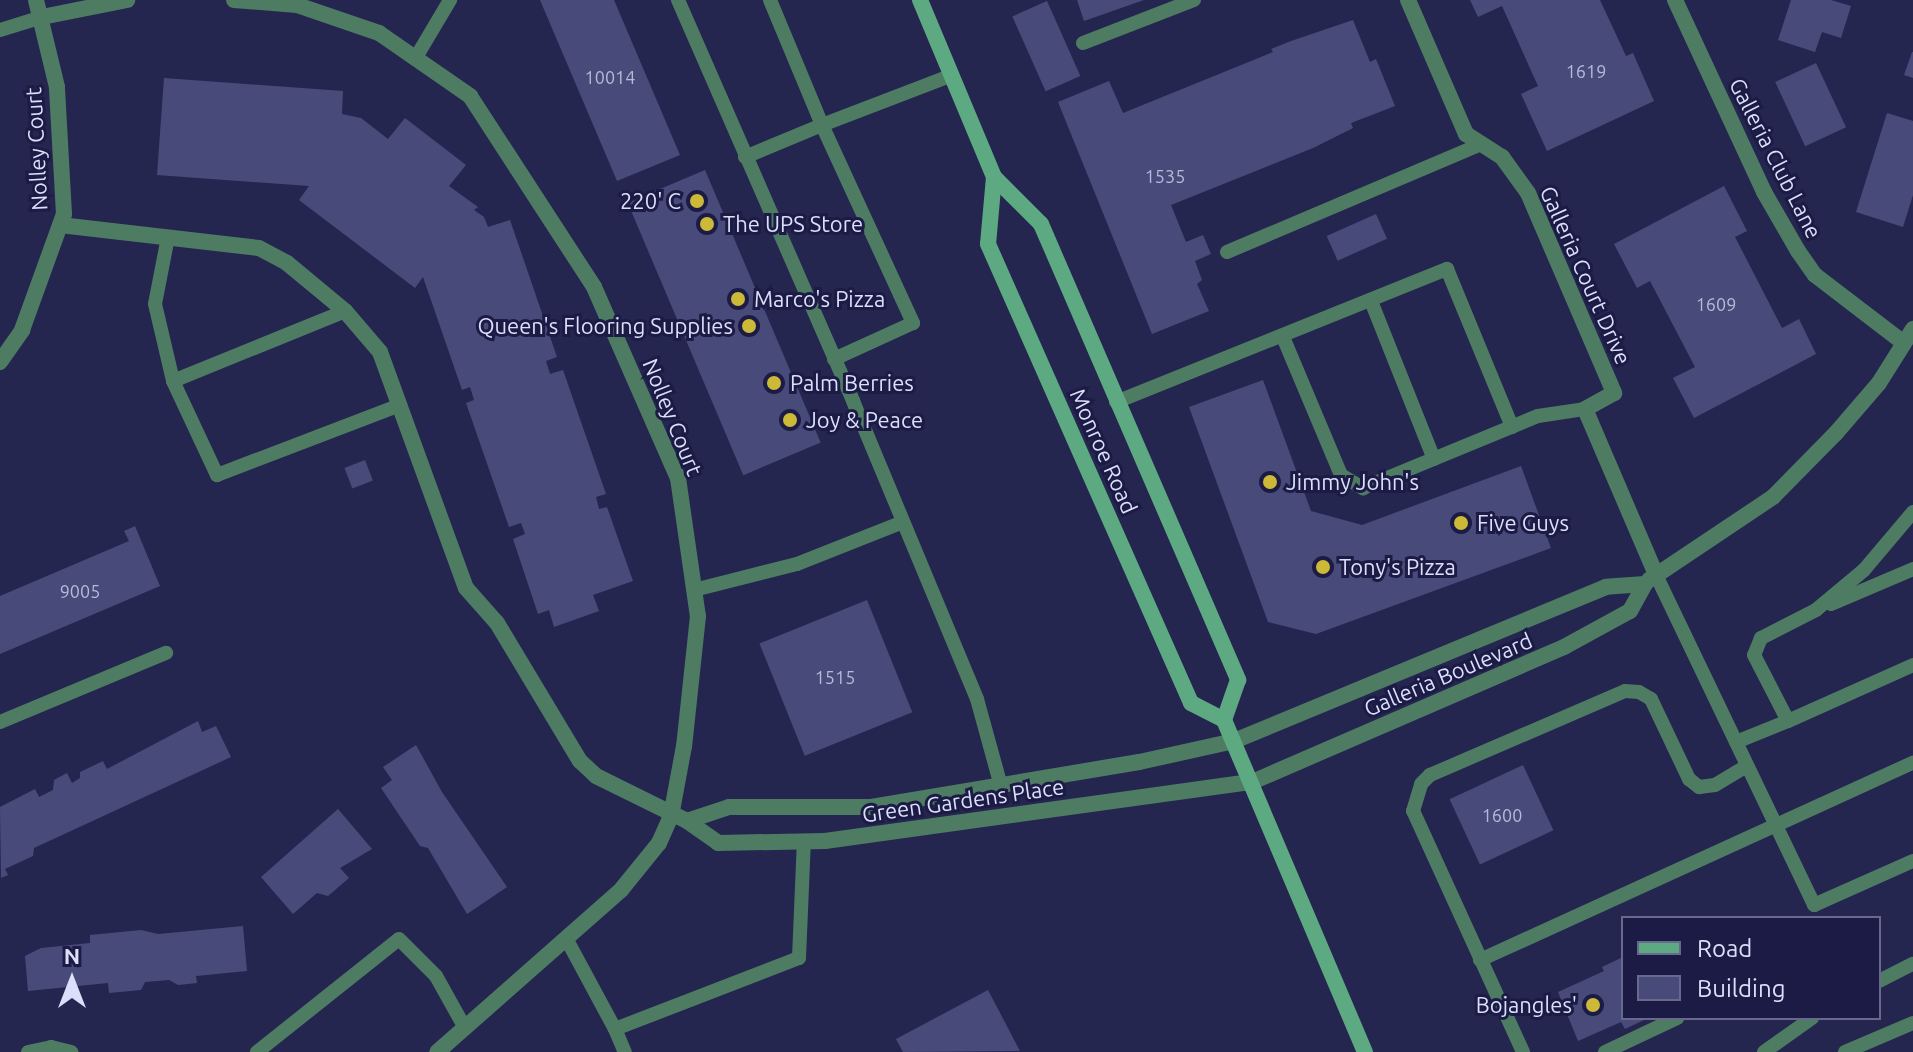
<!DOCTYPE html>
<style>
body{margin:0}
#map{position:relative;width:1913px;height:1052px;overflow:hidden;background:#252650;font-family:Ubuntu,sans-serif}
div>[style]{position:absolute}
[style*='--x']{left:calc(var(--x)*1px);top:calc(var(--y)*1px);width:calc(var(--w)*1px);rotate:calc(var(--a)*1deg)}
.building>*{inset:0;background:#484b79;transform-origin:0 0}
.lane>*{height:14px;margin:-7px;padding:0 7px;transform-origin:7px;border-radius:7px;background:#4e7c63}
.street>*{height:16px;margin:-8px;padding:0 8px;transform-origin:8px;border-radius:8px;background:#4e7c63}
.secondary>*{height:16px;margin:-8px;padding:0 8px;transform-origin:8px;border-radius:8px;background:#5da982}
.dots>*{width:22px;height:22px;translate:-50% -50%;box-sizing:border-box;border:4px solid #1c1b45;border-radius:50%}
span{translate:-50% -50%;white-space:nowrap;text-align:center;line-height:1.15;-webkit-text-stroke:6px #1c1b45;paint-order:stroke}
.number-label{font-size:18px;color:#b6bada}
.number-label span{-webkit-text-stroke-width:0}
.street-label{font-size:22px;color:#dbdffa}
.poi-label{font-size:22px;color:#dbdffa}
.right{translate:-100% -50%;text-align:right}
.left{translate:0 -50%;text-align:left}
.legend{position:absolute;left:1621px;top:916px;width:260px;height:104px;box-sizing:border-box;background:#1c1b45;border:2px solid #68698d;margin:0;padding:10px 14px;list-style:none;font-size:24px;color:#dbdffa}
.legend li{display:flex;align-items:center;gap:16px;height:40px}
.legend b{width:40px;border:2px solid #68698d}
.north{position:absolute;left:32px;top:940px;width:80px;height:80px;-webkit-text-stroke:6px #1c1b45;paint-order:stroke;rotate:0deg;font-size:22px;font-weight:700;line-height:32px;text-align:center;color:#dbdffa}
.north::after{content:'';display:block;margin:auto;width:28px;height:36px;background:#dbdffa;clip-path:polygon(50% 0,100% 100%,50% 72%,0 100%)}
</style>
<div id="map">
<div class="building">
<div style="clip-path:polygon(540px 0,614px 0,680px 155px,617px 181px)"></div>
<div style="clip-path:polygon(1077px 0,1144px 0,1084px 21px)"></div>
<div style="clip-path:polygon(1470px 0,1600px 0,1626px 56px,1633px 53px,1654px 101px,1547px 151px,1521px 94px,1538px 86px,1502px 6px,1478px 17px)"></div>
<div style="clip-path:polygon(1791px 0,1831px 0,1851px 6px,1841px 38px,1822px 32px,1815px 52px,1778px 40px)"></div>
<div style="left:1047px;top:1px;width:82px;height:38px;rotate:66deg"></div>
<div style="clip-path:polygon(1353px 20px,1370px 62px,1376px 59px,1395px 106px,1351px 123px,1353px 128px,1313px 148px,1171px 205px,1186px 242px,1203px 235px,1211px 254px,1195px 261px,1202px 280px,1197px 284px,1209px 311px,1152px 334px,1058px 102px,1109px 81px,1123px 113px,1273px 52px,1271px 49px,1291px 41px)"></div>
<div style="clip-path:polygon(1912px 52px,1913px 52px,1913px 78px,1904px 75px)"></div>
<div style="left:1816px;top:63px;width:71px;height:45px;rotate:65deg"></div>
<div style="clip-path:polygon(164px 78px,343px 91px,342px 114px,361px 118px,388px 139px,405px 118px,466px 165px,449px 186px,478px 207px,474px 210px,484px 217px,488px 227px,510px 220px,557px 357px,546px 361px,550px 374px,563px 370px,606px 494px,596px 497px,599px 509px,607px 507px,633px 581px,593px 595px,599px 611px,554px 627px,549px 610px,538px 614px,513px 539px,525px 534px,521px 523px,509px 527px,466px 403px,474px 400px,470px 387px,462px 390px,423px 277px,415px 288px,299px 200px,309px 186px,157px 175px)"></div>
<div style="clip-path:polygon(1887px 113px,1913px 121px,1913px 195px,1903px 227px,1856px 212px)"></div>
<div style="left:705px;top:170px;width:296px;height:84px;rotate:67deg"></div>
<div style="clip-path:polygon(1724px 186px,1747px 231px,1735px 237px,1782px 328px,1799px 319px,1816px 354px,1694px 418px,1673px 378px,1695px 367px,1650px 281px,1637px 288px,1614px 244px)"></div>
<div style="left:1376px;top:214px;width:27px;height:54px;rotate:66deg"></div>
<div style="clip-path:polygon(1263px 380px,1311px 511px,1362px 525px,1521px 466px,1551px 548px,1316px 634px,1268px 622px,1189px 407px)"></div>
<div style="left:365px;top:460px;width:22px;height:22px;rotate:69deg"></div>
<div style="clip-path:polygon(135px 526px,160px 586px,0 654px,0 596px,129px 541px,124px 531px)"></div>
<div style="left:867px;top:600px;width:121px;height:116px;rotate:68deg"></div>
<div style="clip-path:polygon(198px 721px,202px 732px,216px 726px,231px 757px,34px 848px,33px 856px,5px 869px,8px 875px,1px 878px,0 807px,35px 789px,39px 797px,53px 790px,54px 780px,67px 773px,72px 783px,80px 778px,80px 772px,103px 761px,107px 769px)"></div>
<div style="clip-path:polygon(416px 745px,442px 792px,507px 887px,467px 914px,428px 848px,420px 846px,381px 788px,392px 780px,383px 767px)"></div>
<div style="left:1523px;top:765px;width:72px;height:81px;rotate:65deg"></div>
<div style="clip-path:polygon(338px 809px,372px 849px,340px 868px,349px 878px,328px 896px,317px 893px,293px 914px,261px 877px)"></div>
<div style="clip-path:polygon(243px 926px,247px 971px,196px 976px,197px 983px,178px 985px,169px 980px,145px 982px,141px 990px,109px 993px,108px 983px,28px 991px,25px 956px,41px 948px,90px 943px,90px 935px,141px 930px,158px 934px)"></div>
<div style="clip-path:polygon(1623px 957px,1623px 1018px,1648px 1018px,1625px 1029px,1621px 1022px,1578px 1041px,1558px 992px,1604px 971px,1602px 967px)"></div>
<div style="clip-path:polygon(988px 990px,1020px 1051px,903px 1052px,896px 1039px)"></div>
</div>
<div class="lane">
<div style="--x:678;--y:0;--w:438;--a:66.4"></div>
<div style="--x:853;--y:401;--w:323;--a:67.4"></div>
<div style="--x:977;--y:699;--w:90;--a:74.6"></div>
<div style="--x:770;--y:0;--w:135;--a:67.4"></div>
<div style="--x:822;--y:125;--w:139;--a:-21"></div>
<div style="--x:0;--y:30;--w:44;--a:-17.2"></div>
<div style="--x:1083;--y:43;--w:119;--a:-21.2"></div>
<div style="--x:415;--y:59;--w:69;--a:-59.3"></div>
<div style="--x:745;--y:157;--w:83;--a:-22.6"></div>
<div style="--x:822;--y:125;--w:218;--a:65.3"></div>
<div style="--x:913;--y:323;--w:87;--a:155.5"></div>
<div style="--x:168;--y:237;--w:68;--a:101"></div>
<div style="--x:155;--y:304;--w:79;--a:76.8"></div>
<div style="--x:173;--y:381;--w:104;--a:64.9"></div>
<div style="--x:217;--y:475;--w:196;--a:-20.9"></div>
<div style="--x:1227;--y:252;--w:276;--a:-23"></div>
<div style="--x:1371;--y:301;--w:170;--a:68.3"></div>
<div style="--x:1283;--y:337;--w:150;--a:67.2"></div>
<div style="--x:1341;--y:475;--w:26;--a:31"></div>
<div style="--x:1363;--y:488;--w:189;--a:-22.4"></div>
<div style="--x:1538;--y:416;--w:48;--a:-8.5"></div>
<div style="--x:173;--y:381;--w:186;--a:-22.1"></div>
<div style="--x:1116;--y:402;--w:357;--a:-21.9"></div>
<div style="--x:1447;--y:269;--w:171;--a:67.6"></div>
<div style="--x:1913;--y:512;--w:76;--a:130.2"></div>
<div style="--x:1864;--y:570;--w:62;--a:140.2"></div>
<div style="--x:1816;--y:610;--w:62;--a:153"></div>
<div style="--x:1761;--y:638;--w:18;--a:112"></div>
<div style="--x:1754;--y:655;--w:74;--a:62.7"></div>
<div style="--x:1788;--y:721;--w:137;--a:-24.1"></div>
<div style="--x:1656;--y:575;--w:366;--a:64.4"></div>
<div style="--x:1814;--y:905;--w:108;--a:-24"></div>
<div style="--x:694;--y:590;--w:106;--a:-14.2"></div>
<div style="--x:797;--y:564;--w:114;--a:-21.6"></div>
<div style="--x:1831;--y:604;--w:89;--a:-23.1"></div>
<div style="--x:0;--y:722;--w:180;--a:-22.6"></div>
<div style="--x:1736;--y:742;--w:56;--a:-22"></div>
<div style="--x:567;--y:940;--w:101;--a:61.7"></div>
<div style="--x:615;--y:1029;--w:197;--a:-21.1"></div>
<div style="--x:799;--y:958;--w:117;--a:-87.6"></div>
<div style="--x:1480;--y:960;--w:476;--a:-24.5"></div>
<div style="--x:1879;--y:981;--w:38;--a:-27"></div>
<div style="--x:615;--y:1029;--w:25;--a:67"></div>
<div style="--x:28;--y:1052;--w:24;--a:-12"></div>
<div style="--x:51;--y:1047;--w:21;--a:14"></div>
<div style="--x:257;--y:1052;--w:181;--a:-38.5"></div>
<div style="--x:399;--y:939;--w:52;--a:45"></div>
<div style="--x:436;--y:976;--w:60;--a:60.9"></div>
<div style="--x:1523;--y:1052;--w:265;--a:-114.5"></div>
<div style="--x:1413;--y:811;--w:28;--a:-73"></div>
<div style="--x:1421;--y:784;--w:13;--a:-45"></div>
<div style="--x:1430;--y:775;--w:212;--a:-23.3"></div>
<div style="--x:1625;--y:691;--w:14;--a:4"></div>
<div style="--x:1639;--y:692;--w:14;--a:30"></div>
<div style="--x:1651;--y:699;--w:89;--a:64.6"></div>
<div style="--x:1689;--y:779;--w:13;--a:39"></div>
<div style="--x:1699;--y:787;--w:16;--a:-7"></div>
<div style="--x:1715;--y:785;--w:37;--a:-31"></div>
<div style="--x:1605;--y:1052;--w:80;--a:-25.3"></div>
<div style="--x:1764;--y:1052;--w:59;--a:-35.3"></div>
<div style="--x:1845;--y:1052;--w:74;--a:-23.1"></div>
</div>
<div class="street">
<div style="--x:234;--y:0;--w:63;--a:4.5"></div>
<div style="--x:297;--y:5;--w:87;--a:18.9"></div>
<div style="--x:379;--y:33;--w:111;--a:34.7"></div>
<div style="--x:470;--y:96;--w:228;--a:57"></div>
<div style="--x:594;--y:287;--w:209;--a:66.3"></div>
<div style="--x:678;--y:478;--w:139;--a:81.8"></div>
<div style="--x:698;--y:616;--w:131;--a:96.1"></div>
<div style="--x:684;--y:746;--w:71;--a:100.5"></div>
<div style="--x:671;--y:816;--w:30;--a:114"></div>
<div style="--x:659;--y:843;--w:60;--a:129"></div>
<div style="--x:621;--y:890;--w:245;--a:138.6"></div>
<div style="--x:1408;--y:0;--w:146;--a:66.6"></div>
<div style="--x:1466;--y:134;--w:43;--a:32.6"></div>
<div style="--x:1502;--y:157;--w:44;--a:54.2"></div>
<div style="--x:1528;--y:193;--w:218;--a:66.7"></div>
<div style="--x:1614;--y:393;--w:33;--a:151"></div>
<div style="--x:1585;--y:409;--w:181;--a:66.8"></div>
<div style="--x:1675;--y:0;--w:212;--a:65.1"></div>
<div style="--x:1764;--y:192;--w:68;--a:60"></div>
<div style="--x:1798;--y:251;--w:29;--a:55"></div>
<div style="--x:1815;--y:275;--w:112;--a:37.4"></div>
<div style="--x:42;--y:17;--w:87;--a:-11.3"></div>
<div style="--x:60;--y:225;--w:200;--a:6.6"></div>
<div style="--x:259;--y:248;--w:32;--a:28"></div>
<div style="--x:287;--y:263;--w:75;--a:39.6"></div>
<div style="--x:345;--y:311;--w:54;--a:49.5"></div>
<div style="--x:380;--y:352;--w:251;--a:70"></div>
<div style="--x:466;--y:588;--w:47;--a:48.5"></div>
<div style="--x:497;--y:623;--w:161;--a:59"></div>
<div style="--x:580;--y:761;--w:22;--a:43"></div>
<div style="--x:596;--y:776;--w:102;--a:26.3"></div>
<div style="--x:687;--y:821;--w:38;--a:35"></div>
<div style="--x:718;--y:843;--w:107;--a:-1.1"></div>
<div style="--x:825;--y:841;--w:431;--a:-7.9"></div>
<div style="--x:1252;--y:782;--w:340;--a:-23.4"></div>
<div style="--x:1564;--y:647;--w:75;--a:-28.6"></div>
<div style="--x:1630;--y:611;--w:31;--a:-61"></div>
<div style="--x:1645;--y:584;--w:39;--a:176"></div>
<div style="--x:1606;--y:587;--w:403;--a:157.5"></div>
<div style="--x:1234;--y:741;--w:97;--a:167.5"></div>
<div style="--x:1139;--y:762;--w:273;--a:170.5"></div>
<div style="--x:870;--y:807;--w:141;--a:180"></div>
<div style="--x:729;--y:807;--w:44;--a:161.6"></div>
<div style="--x:0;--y:362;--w:39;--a:-55"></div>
<div style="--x:22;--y:330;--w:123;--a:-70.1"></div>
<div style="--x:64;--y:214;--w:127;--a:-93.2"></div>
<div style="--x:57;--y:87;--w:89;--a:-103.6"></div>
<div style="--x:1649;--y:580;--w:149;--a:-33.8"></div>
<div style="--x:1773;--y:497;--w:90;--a:-45.5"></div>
<div style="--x:1836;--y:433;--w:66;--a:-49.3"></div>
<div style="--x:1879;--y:383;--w:64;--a:-57.8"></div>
</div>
<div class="secondary">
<div style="--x:920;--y:0;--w:192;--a:67.3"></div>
<div style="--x:994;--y:177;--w:66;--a:45"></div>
<div style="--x:1041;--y:224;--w:497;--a:66.6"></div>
<div style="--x:1238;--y:680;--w:42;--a:109.3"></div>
<div style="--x:994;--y:177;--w:67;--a:95.1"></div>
<div style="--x:988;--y:244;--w:502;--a:66.14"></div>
<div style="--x:1191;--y:703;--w:37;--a:27"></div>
<div style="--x:1224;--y:720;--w:361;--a:67"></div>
</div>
<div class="dots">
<div style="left:697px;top:201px;background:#cdb938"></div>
<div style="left:707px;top:224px;background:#cdb938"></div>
<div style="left:738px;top:299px;background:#cdb938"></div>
<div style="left:749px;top:326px;background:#cdb938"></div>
<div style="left:774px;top:383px;background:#cdb938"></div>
<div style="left:790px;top:420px;background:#cdb938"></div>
<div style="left:1270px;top:482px;background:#cdb938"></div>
<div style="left:1461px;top:523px;background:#cdb938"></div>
<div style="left:1323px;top:567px;background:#cdb938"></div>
<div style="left:1593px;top:1005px;background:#cdb938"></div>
</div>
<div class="number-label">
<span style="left:1586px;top:71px">1619</span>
<span style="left:610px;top:77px">10014</span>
<span style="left:1165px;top:176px">1535</span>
<span style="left:1716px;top:304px">1609</span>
<span style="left:80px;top:591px">9005</span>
<span style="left:835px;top:677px">1515</span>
<span style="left:1502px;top:815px">1600</span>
</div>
<div class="street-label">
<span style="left:36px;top:149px;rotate:-93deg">Nolley Court</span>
<span style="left:1776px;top:158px;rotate:63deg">Galleria Club Lane</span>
<span style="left:1586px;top:275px;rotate:66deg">Galleria Court Drive</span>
<span style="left:673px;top:417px;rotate:68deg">Nolley Court</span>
<span style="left:1104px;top:451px;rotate:66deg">Monroe Road</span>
<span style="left:1448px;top:674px;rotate:-23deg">Galleria Boulevard</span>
<span style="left:963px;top:800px;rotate:-8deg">Green Gardens Place</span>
</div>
<div class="poi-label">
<span class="right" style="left:681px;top:201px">220' C</span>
<span class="left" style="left:723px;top:224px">The UPS Store</span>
<span class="left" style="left:754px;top:299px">Marco's Pizza</span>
<span class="right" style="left:733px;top:326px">Queen's Flooring Supplies</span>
<span class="left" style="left:790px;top:383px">Palm Berries</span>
<span class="left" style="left:806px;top:420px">Joy &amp; Peace</span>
<span class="left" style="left:1286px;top:482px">Jimmy John's</span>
<span class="left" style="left:1477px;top:523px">Five Guys</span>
<span class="left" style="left:1339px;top:567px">Tony's Pizza</span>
<span class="right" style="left:1577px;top:1005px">Bojangles'</span>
</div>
<ul class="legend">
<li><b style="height:10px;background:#5da982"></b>Road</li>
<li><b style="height:22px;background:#484b79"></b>Building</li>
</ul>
<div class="north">N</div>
</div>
